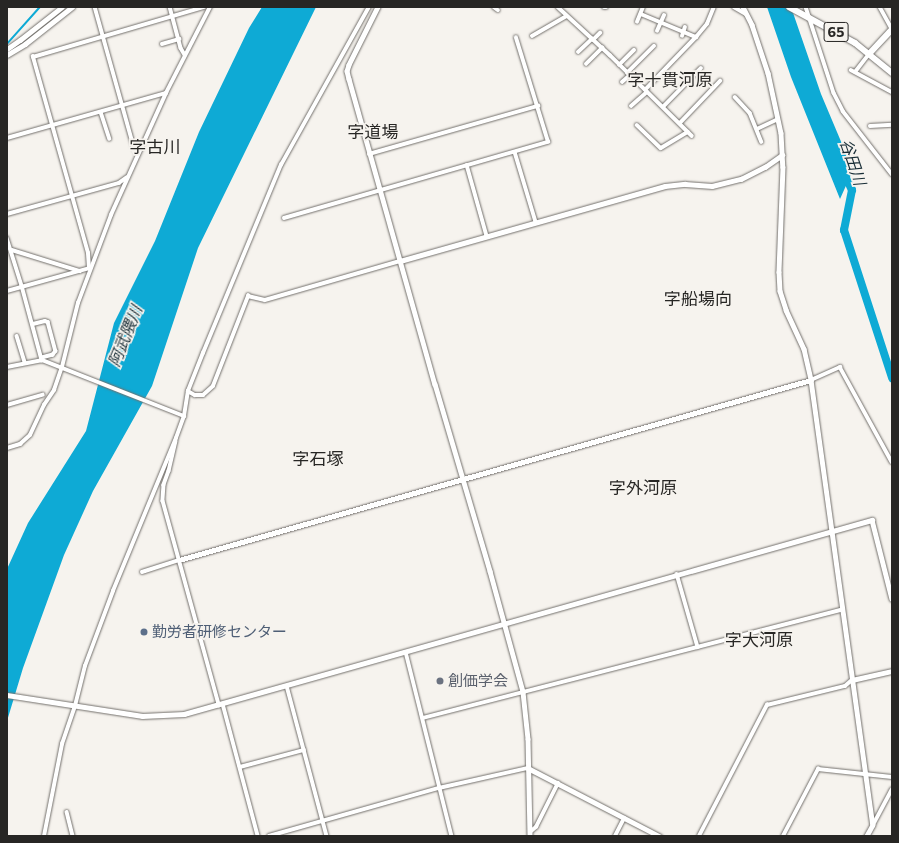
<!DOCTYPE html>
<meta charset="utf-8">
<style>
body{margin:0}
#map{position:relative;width:899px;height:843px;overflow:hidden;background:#f6f3ee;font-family:Commissioner,"Noto Sans JP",sans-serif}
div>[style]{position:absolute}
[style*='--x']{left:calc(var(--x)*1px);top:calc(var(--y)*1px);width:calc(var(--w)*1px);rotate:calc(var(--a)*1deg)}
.water>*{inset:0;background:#0eaad5}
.stream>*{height:1.5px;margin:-0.75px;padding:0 0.75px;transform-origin:0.75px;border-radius:0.75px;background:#0eaad5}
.river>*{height:8px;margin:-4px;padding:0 4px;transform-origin:4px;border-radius:4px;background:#0eaad5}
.roads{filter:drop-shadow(0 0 1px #73706c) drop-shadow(0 0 1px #73706c)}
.minor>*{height:3.5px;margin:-1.75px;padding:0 1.75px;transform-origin:1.75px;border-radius:1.75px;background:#fff}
.tertiary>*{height:4.5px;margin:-2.25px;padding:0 2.25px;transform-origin:2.25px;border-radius:2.25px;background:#fff}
.primary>*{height:6px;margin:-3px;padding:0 3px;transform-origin:3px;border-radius:3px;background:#fff}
.dots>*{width:11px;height:11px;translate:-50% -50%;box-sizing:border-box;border:2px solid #f6f3ee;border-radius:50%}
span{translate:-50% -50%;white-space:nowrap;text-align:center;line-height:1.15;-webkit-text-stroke:3.5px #f6f3ee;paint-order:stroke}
.shield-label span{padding:1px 3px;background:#f6f3ee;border:1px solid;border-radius:3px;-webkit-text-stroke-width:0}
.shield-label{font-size:14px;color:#272624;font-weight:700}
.service-label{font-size:15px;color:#4e5e75}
.left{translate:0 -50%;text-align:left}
.worship-label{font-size:15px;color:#5b616d}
.water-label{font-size:16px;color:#192e37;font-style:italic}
.quarter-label{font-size:17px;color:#272624}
.frame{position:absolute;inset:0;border:8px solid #272624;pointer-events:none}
</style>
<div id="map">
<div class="water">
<div style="clip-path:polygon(262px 7px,316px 7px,198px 248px,152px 386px,93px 491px,64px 555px,23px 668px,7px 721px,7px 569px,28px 523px,86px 431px,114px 323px,155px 241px,199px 132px,249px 28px)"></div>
<div style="clip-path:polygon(767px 7px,791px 7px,821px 94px,853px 170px,840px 199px,791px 77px)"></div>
</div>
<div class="stream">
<div style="--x:7;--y:44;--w:50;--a:-48.3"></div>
</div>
<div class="river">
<div style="--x:844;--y:173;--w:19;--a:65"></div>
<div style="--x:852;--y:190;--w:41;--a:101.3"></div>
<div style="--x:844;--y:230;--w:156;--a:72"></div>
</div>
<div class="roads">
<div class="minor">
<div style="--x:95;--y:7;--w:145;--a:74.4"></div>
<div style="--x:134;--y:147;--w:8;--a:60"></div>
<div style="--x:170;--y:7;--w:42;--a:75"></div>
<div style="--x:181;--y:48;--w:8;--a:60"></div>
<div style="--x:494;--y:7;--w:5;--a:37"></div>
<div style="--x:558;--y:7;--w:71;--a:42.7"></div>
<div style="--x:610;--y:55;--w:115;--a:44.6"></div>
<div style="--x:604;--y:7;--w:2;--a:0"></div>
<div style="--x:734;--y:7;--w:14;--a:30"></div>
<div style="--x:806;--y:7;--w:90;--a:72"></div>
<div style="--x:834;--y:93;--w:20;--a:63"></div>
<div style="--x:843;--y:111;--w:80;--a:52.1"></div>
<div style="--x:880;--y:7;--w:25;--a:61"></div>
<div style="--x:641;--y:14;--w:60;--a:22.7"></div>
<div style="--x:637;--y:22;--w:16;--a:-68"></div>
<div style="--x:657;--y:31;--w:17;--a:-66"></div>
<div style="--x:532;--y:36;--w:39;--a:-30"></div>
<div style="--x:682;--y:36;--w:9;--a:-72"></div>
<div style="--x:593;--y:40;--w:10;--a:-45"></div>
<div style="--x:162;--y:44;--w:18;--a:-16"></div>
<div style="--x:578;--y:52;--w:19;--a:-43"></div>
<div style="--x:586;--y:64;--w:23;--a:-45"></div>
<div style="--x:619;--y:65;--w:21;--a:-45"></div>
<div style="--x:851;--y:70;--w:47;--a:28.2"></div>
<div style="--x:855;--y:72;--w:23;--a:-52"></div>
<div style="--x:627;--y:73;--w:38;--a:-45"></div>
<div style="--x:622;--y:82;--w:11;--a:-41"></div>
<div style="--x:645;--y:90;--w:74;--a:-46.1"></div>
<div style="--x:696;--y:37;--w:17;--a:-50"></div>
<div style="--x:707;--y:24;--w:18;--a:-68"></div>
<div style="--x:735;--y:97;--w:22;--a:47"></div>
<div style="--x:750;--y:113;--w:31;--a:68"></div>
<div style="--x:631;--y:106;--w:21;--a:-41"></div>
<div style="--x:663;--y:107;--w:54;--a:-45.7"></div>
<div style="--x:101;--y:112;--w:28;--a:72"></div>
<div style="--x:680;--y:123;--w:58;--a:-46.4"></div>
<div style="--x:637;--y:125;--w:33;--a:44"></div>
<div style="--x:661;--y:148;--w:31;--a:-31"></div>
<div style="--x:870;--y:126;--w:22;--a:-3"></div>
<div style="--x:757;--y:129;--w:23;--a:-25"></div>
<div style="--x:7;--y:138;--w:165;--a:-15.8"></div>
<div style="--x:515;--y:152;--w:73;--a:73.3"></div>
<div style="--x:369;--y:154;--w:176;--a:-15.9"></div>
<div style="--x:467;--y:165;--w:74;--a:74.3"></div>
<div style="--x:7;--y:214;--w:116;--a:-15.5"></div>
<div style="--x:119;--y:183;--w:9;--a:-36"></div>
<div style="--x:284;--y:218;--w:275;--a:-16.1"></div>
<div style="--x:548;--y:142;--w:109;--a:-107.1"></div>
<div style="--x:7;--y:238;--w:50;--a:72.6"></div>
<div style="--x:22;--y:286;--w:77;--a:74.9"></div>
<div style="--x:12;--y:250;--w:71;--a:17.2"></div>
<div style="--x:89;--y:268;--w:15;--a:-94"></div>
<div style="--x:88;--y:253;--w:204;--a:-105.7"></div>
<div style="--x:33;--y:57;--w:178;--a:-16.3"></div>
<div style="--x:7;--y:291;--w:86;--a:-15.5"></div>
<div style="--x:33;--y:324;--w:12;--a:-14"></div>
<div style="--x:45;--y:321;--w:3;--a:18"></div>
<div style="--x:48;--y:322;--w:30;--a:75"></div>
<div style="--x:56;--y:351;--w:5;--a:127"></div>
<div style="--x:53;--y:355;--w:11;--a:165"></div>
<div style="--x:17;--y:336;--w:27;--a:73"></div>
<div style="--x:7;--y:367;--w:36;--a:-11"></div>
<div style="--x:42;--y:360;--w:153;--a:21.5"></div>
<div style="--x:811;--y:380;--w:32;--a:-24"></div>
<div style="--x:840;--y:367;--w:108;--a:61.3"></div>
<div style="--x:188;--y:391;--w:8;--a:30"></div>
<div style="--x:195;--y:395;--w:8;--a:0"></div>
<div style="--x:203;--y:395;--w:13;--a:-42"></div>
<div style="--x:213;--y:386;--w:97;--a:-68.7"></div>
<div style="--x:248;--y:296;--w:17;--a:13"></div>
<div style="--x:265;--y:300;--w:141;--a:-16.1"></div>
<div style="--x:7;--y:405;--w:37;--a:-16"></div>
<div style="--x:176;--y:441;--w:31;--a:103"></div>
<div style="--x:169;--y:471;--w:15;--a:110"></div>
<div style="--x:164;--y:485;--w:16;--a:94"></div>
<div style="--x:163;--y:501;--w:212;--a:74.6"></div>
<div style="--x:7;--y:448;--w:14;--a:-17"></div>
<div style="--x:20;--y:444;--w:13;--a:-42"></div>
<div style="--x:30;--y:435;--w:33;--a:-65"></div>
<div style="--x:44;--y:405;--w:18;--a:-56"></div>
<div style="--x:54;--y:390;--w:24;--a:-71"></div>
<div style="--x:62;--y:367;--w:66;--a:-76"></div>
<div style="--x:78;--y:303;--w:94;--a:-69.4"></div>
<div style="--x:111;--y:215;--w:134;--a:-65.7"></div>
<div style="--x:166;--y:93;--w:97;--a:-62.9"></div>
<div style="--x:142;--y:572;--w:39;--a:-18"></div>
<div style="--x:677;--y:574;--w:76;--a:74"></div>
<div style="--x:406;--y:652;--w:190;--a:76"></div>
<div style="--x:287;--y:686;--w:155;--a:75.1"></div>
<div style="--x:223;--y:704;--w:137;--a:75.1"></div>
<div style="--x:423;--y:718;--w:432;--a:-14.5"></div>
<div style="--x:240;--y:767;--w:66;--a:-14.9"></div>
<div style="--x:67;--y:812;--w:25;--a:76"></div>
<div style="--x:873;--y:825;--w:40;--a:-62"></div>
<div style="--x:530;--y:832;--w:8;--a:-40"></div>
<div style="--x:536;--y:827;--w:49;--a:-63.4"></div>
<div style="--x:44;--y:836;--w:94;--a:-78.9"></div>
<div style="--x:62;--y:744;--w:40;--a:-71.1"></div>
<div style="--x:75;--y:706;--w:41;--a:-76"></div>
<div style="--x:85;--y:666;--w:80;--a:-69.5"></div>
<div style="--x:113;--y:591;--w:165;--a:-67.6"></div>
<div style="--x:176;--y:438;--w:23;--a:-70"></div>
<div style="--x:184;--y:416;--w:25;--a:-81"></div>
<div style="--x:188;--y:391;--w:41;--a:-68.5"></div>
<div style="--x:203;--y:353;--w:204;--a:-67.5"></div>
<div style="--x:281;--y:165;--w:181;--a:-60.9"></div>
<div style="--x:269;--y:836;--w:177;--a:-15.8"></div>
<div style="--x:439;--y:788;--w:91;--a:-12.7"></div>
<div style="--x:615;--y:836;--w:20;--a:-63"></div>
<div style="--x:699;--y:836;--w:148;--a:-62.6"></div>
<div style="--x:767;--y:705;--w:80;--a:-13.7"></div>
<div style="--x:845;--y:686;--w:9;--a:-41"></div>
<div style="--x:783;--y:836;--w:76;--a:-62.4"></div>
<div style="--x:818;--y:769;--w:74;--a:6.2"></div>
</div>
<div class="tertiary">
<div style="--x:378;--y:7;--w:65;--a:116.6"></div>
<div style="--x:349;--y:65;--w:6;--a:108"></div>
<div style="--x:347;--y:71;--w:8;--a:76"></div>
<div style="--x:349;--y:79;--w:317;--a:74.3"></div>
<div style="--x:435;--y:384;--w:195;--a:73.6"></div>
<div style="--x:490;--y:571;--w:125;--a:74.7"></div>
<div style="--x:523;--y:692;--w:47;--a:83.9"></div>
<div style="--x:528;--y:739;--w:97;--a:88.8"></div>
<div style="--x:743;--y:7;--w:20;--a:63"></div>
<div style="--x:752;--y:25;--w:51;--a:71.6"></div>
<div style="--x:768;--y:73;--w:61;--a:77.8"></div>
<div style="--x:781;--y:133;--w:34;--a:87"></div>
<div style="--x:783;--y:167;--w:105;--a:92.2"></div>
<div style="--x:779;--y:272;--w:19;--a:87"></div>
<div style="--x:780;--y:291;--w:20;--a:72"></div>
<div style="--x:786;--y:310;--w:43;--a:65.2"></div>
<div style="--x:804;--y:349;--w:32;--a:77"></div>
<div style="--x:811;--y:380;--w:449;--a:82.1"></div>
<div style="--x:873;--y:825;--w:13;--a:119"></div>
<div style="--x:7;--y:49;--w:16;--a:-35"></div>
<div style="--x:20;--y:40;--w:53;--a:-38.2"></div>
<div style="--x:7;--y:55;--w:21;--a:-31"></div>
<div style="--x:25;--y:44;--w:60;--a:-38.2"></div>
<div style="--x:400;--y:261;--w:275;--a:-15.8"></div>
<div style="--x:665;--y:186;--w:20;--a:-6"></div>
<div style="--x:685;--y:184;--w:27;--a:4"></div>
<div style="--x:712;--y:186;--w:30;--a:-14"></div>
<div style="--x:741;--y:179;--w:27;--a:-27"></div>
<div style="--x:765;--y:167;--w:21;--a:-35"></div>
<div style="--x:179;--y:560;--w:657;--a:-15.9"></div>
<div style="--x:852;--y:680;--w:41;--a:-12.7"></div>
<div style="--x:7;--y:695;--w:137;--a:8.8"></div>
<div style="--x:142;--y:716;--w:42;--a:-2.7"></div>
<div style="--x:184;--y:714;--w:715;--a:-15.75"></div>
<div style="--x:872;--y:520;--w:81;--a:75.8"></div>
<div style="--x:528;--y:768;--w:148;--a:27.4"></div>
</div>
<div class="primary">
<div style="--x:789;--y:7;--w:75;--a:28.6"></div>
<div style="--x:855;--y:43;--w:48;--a:39"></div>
<div style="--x:869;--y:54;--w:34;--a:-47"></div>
</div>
</div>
<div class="dots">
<div style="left:144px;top:632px;background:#5c6f8a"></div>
<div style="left:440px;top:681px;background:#6b7280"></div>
</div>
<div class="shield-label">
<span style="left:836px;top:32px">65</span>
</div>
<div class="service-label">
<span class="left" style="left:152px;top:632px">勤労者研修センター</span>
</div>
<div class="worship-label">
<span class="left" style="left:448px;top:681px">創価学会</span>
</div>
<div class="water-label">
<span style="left:853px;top:162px;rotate:71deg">谷田川</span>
<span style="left:125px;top:336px;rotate:-68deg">阿武隈川</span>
</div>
<div class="quarter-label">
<span style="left:670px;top:80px">字十貫河原</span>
<span style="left:373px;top:132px">字道場</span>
<span style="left:155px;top:147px">字古川</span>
<span style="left:698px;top:299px">字船場向</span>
<span style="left:318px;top:459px">字石塚</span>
<span style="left:643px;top:488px">字外河原</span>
<span style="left:759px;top:640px">字大河原</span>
</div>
<div class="frame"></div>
</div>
